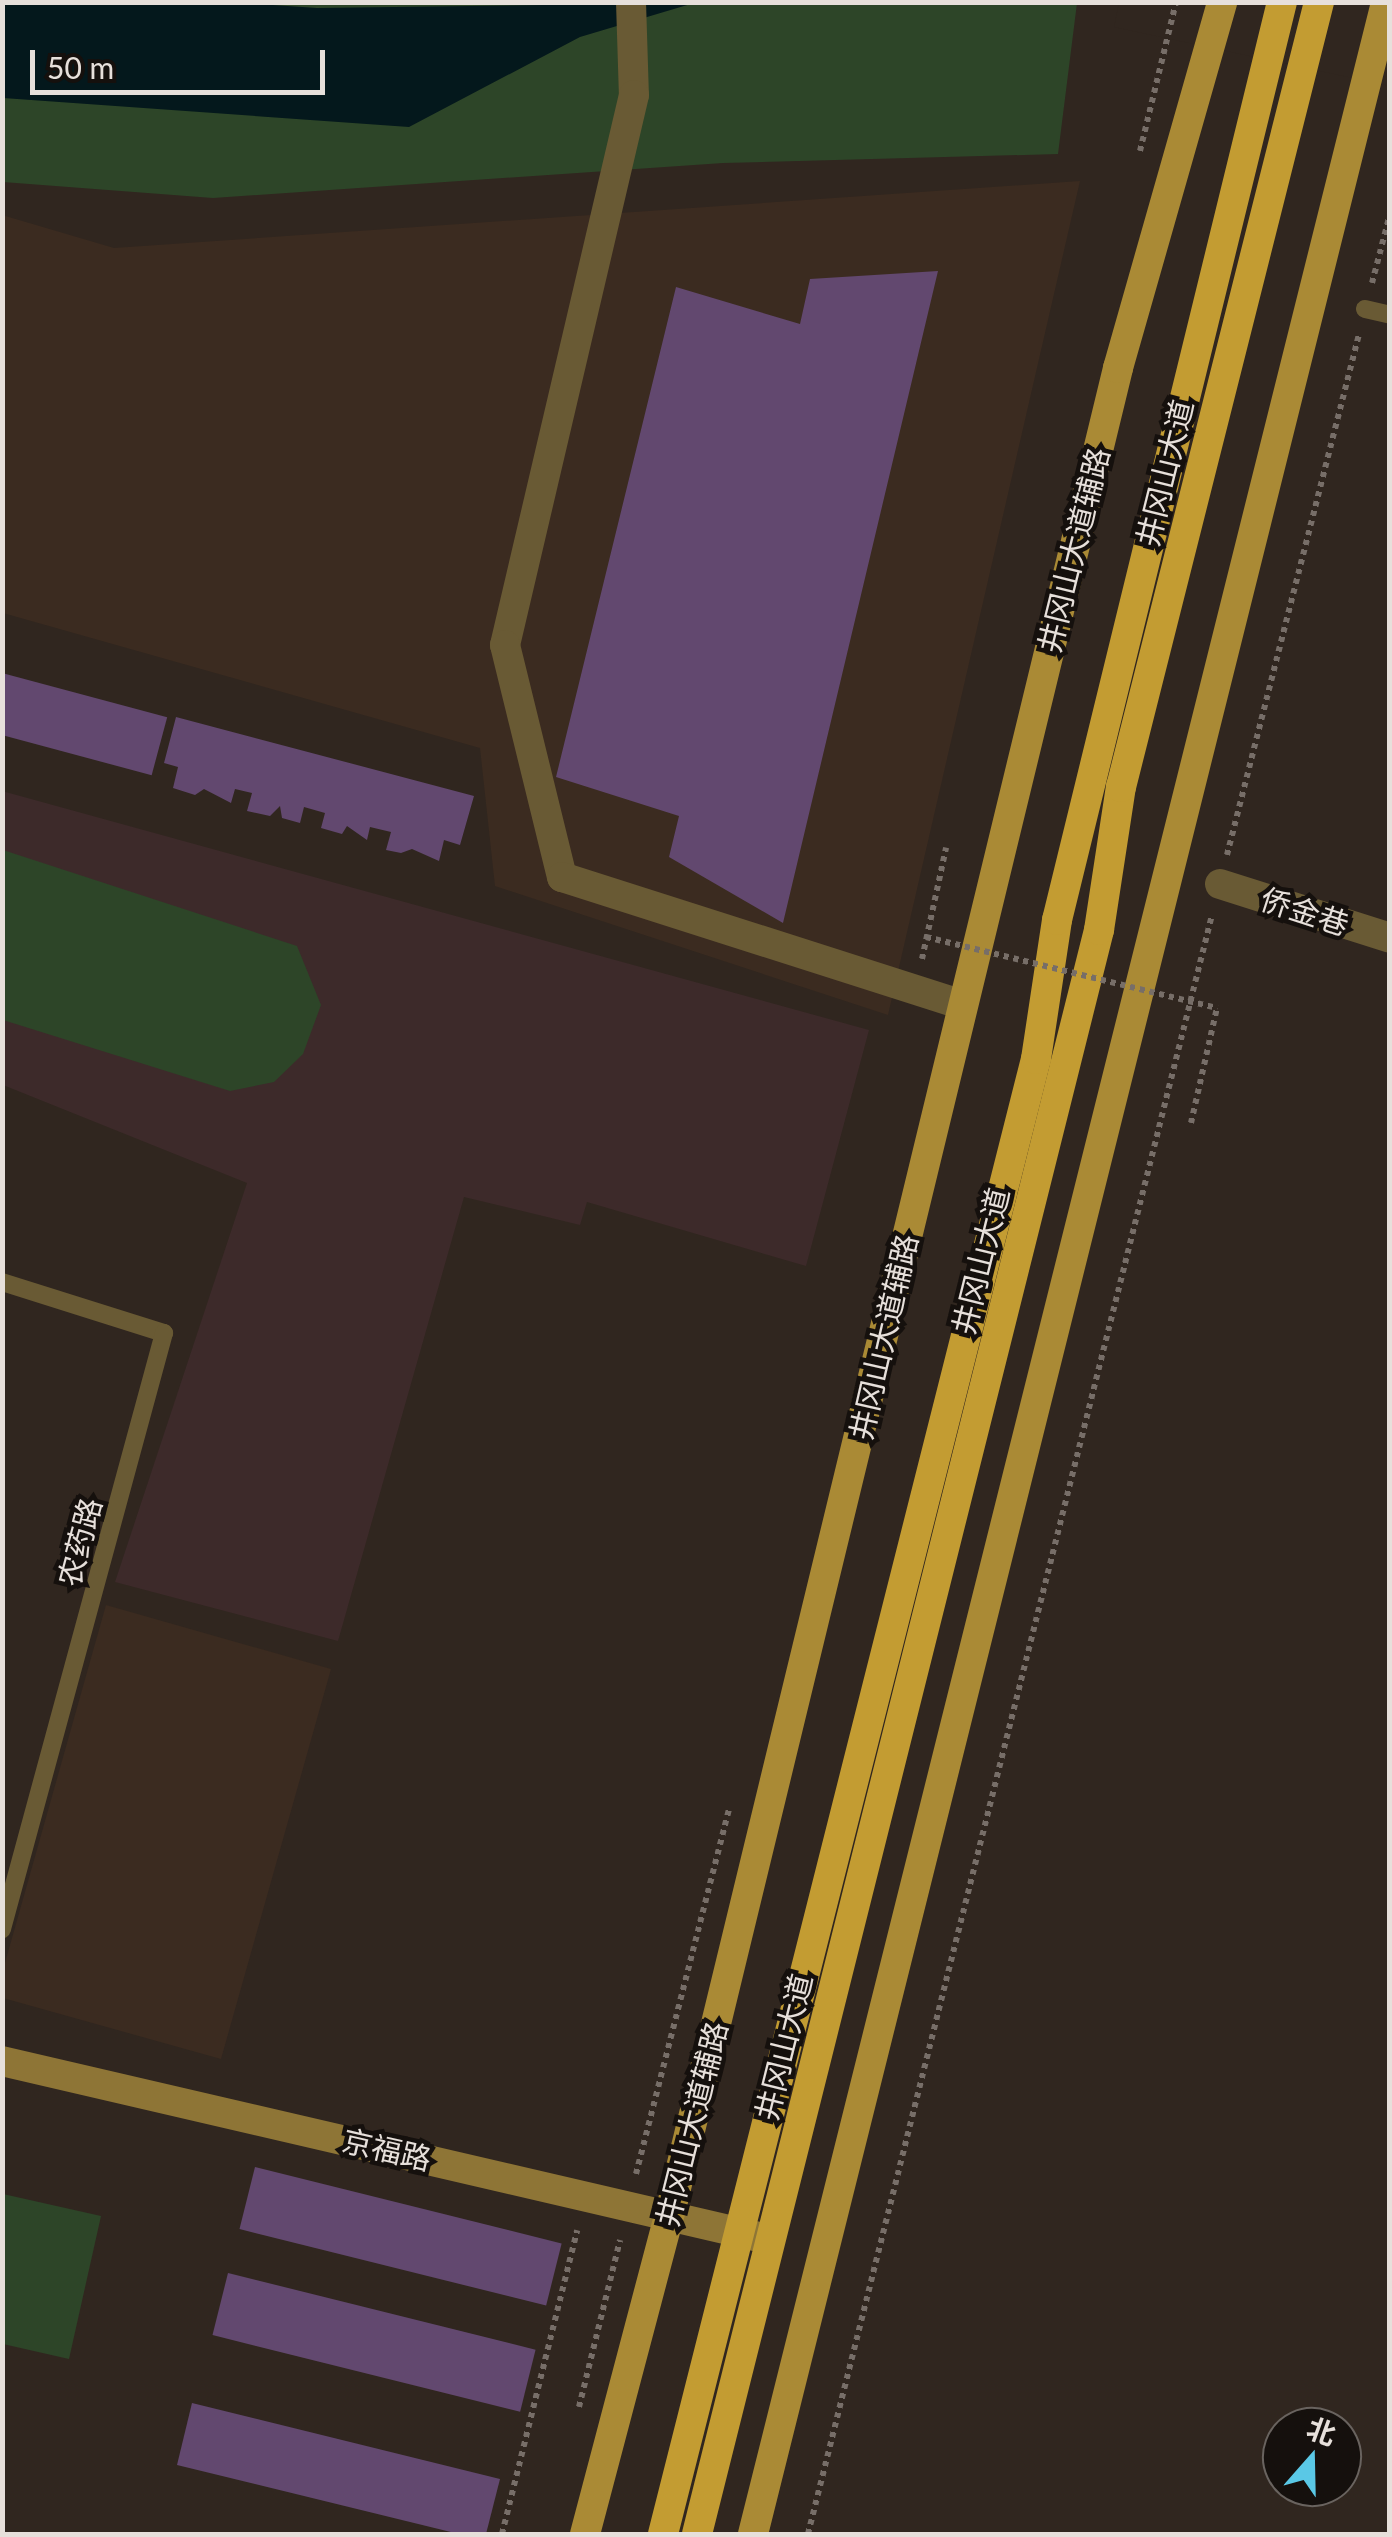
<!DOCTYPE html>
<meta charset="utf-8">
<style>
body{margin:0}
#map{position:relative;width:1392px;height:2537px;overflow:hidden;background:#30261f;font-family:Lato,"Noto Sans SC",sans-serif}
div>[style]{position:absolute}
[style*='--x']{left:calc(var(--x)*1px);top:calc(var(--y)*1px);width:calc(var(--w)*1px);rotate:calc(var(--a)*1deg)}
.built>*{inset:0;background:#3b2b20}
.education>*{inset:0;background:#3d2a2a}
.green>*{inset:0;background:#2d4528}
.water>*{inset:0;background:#04181c}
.pier>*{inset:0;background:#30261f}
.building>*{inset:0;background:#62486f;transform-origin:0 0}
.path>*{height:6px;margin-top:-3px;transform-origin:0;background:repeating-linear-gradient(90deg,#776e68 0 5px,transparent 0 10px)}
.lane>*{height:18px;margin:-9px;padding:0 9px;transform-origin:9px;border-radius:9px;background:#695a34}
.street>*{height:30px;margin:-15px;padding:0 15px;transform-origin:15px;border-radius:15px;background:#695a34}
.secondary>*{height:30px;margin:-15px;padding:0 15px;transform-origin:15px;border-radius:15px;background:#8e7536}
.primary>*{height:30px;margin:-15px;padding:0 15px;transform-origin:15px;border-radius:15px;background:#aa8a35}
.highway>*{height:30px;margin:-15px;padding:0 15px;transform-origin:15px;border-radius:15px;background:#c39c32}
.path-bridge>*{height:6px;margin-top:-3px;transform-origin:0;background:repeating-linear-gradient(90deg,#776e68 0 5px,transparent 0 10px)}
span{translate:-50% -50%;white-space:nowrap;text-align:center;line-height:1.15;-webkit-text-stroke:9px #15100d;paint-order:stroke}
.street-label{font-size:30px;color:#e7e0db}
.frame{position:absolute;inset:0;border:5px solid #e7e0db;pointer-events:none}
.north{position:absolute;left:1262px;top:2407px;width:100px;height:100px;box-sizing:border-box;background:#15100d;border:2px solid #69635f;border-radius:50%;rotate:20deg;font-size:28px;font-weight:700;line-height:40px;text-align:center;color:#e7e0db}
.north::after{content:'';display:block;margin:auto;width:35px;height:45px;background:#5ac8e6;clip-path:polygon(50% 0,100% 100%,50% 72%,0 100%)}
.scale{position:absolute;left:30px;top:50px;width:295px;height:45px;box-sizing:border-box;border:5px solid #e7e0db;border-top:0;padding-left:12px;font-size:30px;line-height:35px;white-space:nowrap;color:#e7e0db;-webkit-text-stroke:8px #15100d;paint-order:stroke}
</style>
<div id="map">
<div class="built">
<div style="clip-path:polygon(1080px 181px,888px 1015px,495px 886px,480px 748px,3px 613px,2px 215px,114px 248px)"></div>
<div style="clip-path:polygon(106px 1605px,331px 1669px,221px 2059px,3px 1998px,3px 1970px)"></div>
</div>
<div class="education">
<div style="clip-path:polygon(2px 791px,869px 1030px,806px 1266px,587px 1202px,580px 1225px,464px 1197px,338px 1641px,115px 1582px,247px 1183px,3px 1085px)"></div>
</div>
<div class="green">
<div style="clip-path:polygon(2px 3px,1077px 3px,1058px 154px,723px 163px,213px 198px,3px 182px)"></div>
<div style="clip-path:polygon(3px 850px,297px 946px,321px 1005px,303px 1054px,274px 1082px,230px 1091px,3px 1020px)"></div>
<div style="clip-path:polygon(3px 2194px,101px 2216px,69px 2359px,3px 2344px)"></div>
</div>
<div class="water">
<div style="clip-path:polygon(226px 2px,317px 8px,694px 3px,580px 37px,409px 127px,3px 98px,2px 3px)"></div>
</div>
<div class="pier">
<div style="clip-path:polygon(1119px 3px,1390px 3px,1390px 86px,1114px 27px)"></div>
</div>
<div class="building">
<div style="clip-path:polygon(938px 271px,783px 923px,669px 857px,679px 816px,556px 777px,676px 287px,800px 324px,810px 279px)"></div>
<div style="left:2px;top:673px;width:171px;height:60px;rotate:15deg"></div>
<div style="clip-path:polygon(176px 717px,474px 796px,460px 845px,444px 840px,439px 861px,412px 849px,401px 853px,386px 850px,391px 832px,370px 827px,367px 840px,347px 826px,342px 834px,321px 828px,325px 813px,304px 807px,300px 823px,282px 818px,280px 806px,270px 816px,247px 811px,252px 793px,235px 789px,231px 803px,204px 789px,195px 795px,173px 788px,178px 767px,164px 763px)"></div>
<div style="left:255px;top:2167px;width:316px;height:64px;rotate:14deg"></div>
<div style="left:228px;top:2273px;width:317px;height:64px;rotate:14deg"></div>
<div style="clip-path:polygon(192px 2403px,500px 2479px,486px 2534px,459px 2534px,177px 2465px)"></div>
</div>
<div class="path">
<div style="--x:1140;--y:151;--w:153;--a:-76.4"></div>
<div style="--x:1372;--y:283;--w:71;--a:-75.4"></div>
<div style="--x:1227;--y:855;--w:537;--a:-75.78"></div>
<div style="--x:922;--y:959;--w:114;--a:-77.8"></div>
<div style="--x:1191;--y:1123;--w:118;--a:-77.3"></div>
<div style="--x:636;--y:2174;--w:378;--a:-75.7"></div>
<div style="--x:579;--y:2407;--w:172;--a:-76.2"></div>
<div style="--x:502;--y:2534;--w:313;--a:-76.1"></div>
<div style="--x:808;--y:2534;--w:1669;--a:-75.99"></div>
</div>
<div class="lane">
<div style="--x:1365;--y:309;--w:26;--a:13"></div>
<div style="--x:2;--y:1282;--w:170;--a:17.5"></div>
<div style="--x:164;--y:1333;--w:618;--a:105.21"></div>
</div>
<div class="street">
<div style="--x:631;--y:2;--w:93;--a:88.2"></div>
<div style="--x:634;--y:95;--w:565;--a:103.2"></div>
<div style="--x:505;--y:645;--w:239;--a:76.2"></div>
<div style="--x:562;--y:877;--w:420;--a:17.7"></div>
<div style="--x:1220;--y:884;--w:178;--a:17.6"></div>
</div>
<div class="secondary">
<div style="--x:2;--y:2061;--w:781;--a:13.09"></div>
</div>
<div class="primary">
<div style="--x:585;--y:2534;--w:332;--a:-75.2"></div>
<div style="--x:670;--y:2213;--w:1899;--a:-76.35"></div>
<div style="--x:1118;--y:368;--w:380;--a:-74.1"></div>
<div style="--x:753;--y:2534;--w:2610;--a:-75.96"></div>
</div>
<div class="highway">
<div style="--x:663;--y:2534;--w:1521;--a:-75.81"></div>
<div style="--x:1036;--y:1059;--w:141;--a:-81.4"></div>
<div style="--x:1057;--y:920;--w:945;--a:-76.23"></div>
<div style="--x:697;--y:2534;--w:1654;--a:-75.93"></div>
<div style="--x:1099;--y:930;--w:145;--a:-81.3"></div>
<div style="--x:1121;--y:787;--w:810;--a:-75.84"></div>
</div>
<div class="path-bridge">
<div style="--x:926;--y:937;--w:300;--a:13.7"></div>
</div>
<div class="street-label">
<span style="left:1164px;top:473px;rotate:-76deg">井冈山大道</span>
<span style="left:1073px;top:550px;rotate:-76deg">井冈山大道辅路</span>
<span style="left:1305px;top:911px;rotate:18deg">侨金巷</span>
<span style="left:980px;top:1261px;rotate:-76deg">井冈山大道</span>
<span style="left:883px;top:1337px;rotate:-77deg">井冈山大道辅路</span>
<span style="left:79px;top:1542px;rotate:-75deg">农药路</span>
<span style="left:783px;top:2047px;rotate:-76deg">井冈山大道</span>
<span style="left:691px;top:2124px;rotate:-76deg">井冈山大道辅路</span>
<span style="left:387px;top:2149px;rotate:13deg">京福路</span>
</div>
<div class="frame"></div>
<div class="north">北</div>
<div class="scale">50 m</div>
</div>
